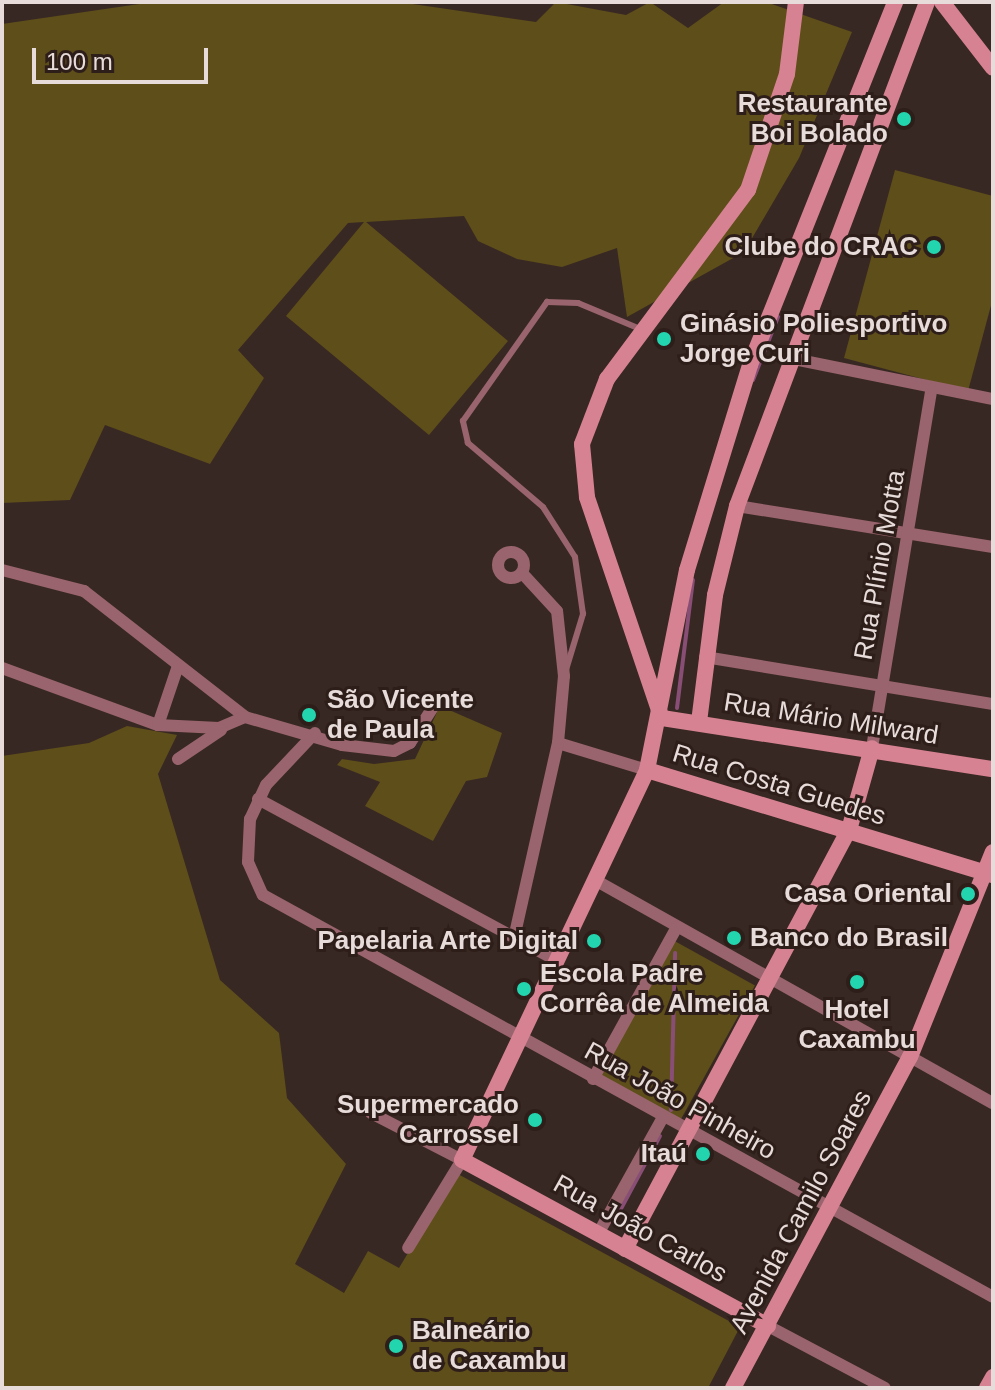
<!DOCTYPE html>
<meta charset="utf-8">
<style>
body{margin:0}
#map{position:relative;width:995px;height:1390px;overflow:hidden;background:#382823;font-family:Arial,sans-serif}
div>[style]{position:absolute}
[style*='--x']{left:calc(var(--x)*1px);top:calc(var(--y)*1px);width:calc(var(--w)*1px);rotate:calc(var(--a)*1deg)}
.green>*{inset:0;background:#5e4e1a;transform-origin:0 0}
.stream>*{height:4px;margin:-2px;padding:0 2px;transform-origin:2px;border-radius:2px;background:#894e75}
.lane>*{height:6px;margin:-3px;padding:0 3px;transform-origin:3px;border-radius:3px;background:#99646d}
.street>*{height:12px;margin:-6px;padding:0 6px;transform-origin:6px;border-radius:6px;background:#99646d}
.street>.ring{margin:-6px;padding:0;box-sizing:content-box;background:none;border:12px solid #99646d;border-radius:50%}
.secondary>*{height:16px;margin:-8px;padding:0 8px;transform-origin:8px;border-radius:8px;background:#d78292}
.dots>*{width:22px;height:22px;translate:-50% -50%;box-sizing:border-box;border:4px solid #2e1e1a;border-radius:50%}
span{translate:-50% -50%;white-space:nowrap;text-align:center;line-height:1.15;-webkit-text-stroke:6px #2e1e1a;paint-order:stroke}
.poi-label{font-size:26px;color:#e7dcd9;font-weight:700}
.right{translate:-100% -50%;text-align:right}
.left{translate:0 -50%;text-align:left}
.street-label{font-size:26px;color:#e7dcd9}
.frame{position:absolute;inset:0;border:4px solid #e7dcd9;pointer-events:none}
.scale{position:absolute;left:32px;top:48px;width:176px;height:36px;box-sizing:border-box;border:4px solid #e7dcd9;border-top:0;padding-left:10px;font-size:24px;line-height:28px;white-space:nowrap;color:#e7dcd9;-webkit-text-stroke:6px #2e1e1a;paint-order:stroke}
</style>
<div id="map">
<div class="green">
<div style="clip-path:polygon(153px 2px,399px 2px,536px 22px,556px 2px,626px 15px,650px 2px,688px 28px,724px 2px,766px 2px,852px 32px,799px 158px,744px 252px,627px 317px,617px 248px,562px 267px,517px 259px,478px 241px,464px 216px,366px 222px,508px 341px,429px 435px,286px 316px,364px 222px,348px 223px,238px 350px,264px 378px,210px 464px,105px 425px,70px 500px,2px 503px,2px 24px)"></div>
<div style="clip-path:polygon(895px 170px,993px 196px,993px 298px,968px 391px,844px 358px)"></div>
<div style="clip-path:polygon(440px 706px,502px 733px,487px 777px,466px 781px,433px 841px,365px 806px,380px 782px,337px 765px,342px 759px,374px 764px,415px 759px)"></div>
<div style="clip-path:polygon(127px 726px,177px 735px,158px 774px,220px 980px,279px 1033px,287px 1098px,346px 1164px,295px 1264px,344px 1293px,368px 1251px,399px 1268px,456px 1173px,740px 1327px,708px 1388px,2px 1388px,2px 756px,89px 743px)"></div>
<div style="left:671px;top:939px;width:96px;height:154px;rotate:29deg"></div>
</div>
<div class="stream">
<div style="--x:753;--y:380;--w:68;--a:-68.4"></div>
<div style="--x:677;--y:708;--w:129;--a:-82.9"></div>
<div style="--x:671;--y:1110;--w:157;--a:-88.5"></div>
<div style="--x:616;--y:1218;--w:93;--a:-61.8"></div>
</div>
<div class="lane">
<div style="--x:565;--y:673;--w:62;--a:-73"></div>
<div style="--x:583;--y:614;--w:58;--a:-98"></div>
<div style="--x:575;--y:557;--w:59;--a:-122.6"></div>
<div style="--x:543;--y:507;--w:99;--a:-139.5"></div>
<div style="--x:468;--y:443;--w:23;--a:-103"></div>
<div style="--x:463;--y:421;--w:146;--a:-54.8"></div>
<div style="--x:547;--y:302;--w:31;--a:2"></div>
<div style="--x:578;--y:303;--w:70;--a:22.6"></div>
</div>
<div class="street">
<div style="--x:789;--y:358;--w:208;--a:11.4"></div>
<div style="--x:737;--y:506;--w:259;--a:9.1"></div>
<div class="ring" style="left:498px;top:552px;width:14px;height:14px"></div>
<div style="--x:2;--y:570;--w:85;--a:14.4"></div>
<div style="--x:84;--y:591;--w:204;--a:38"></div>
<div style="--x:245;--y:717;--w:101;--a:16.1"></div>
<div style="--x:342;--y:745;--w:52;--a:6.6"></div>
<div style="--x:394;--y:751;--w:18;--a:-27"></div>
<div style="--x:410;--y:743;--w:54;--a:-57.2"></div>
<div style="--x:705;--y:657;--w:292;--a:9.3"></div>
<div style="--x:2;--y:668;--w:166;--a:20.1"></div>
<div style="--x:158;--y:725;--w:61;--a:2.8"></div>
<div style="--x:219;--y:728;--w:28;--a:-23"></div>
<div style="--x:158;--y:725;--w:62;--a:-71.3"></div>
<div style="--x:315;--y:733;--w:71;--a:133.3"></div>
<div style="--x:266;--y:785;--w:38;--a:115"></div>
<div style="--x:250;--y:819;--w:43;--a:92.7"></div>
<div style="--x:248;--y:862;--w:36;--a:66"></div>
<div style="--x:263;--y:895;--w:833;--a:28.84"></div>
<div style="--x:558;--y:743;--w:93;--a:16.9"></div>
<div style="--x:872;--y:748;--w:363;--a:-80.6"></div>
<div style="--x:178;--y:759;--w:52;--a:-34"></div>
<div style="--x:258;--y:799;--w:340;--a:28.4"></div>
<div style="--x:595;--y:880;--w:456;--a:29.3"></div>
<div style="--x:514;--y:938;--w:200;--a:-77.3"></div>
<div style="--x:558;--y:743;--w:67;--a:-84.9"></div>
<div style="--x:564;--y:676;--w:65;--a:-96.1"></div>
<div style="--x:557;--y:611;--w:52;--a:-132.6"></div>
<div style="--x:593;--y:1079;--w:174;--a:-61.1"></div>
<div style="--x:371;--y:1113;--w:102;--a:27.3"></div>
<div style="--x:462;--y:1160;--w:103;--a:121.5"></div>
<div style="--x:598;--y:1234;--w:134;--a:-60.9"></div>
<div style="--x:768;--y:1326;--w:132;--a:27.9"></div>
</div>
<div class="secondary">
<div style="--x:942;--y:2;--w:83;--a:52.3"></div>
<div style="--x:661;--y:716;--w:231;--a:-108.7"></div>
<div style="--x:587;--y:497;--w:53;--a:-95.4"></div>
<div style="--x:582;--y:444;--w:70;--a:-69"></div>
<div style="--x:607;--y:379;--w:236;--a:-53.3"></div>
<div style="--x:748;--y:190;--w:122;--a:-71.4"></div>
<div style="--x:787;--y:74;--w:73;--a:-82.9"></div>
<div style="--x:662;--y:718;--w:335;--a:8.8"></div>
<div style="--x:699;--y:722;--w:128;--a:-82.8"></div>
<div style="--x:715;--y:595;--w:92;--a:-76.1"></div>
<div style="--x:737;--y:506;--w:539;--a:-69.34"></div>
<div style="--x:647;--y:770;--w:362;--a:16.9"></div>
<div style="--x:625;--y:1249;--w:475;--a:-61.9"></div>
<div style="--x:849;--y:830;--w:85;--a:-74.3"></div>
<div style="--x:768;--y:1326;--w:348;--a:-151.5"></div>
<div style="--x:462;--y:1160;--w:432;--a:-64.6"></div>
<div style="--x:647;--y:770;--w:204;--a:-78.7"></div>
<div style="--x:687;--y:570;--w:214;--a:-72.9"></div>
<div style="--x:750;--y:365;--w:391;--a:-68.2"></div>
<div style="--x:733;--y:1388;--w:375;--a:-61.9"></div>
<div style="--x:910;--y:1057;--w:221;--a:-68"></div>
<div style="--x:987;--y:1388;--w:13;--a:-61"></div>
</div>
<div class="dots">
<div style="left:904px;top:119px;background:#23d5af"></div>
<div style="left:934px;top:247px;background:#23d5af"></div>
<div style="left:664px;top:339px;background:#23d5af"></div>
<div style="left:309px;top:715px;background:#23d5af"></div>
<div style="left:968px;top:894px;background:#23d5af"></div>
<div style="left:734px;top:938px;background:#23d5af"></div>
<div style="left:594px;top:941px;background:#23d5af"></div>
<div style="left:857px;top:982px;background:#23d5af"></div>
<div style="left:524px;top:989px;background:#23d5af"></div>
<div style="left:535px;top:1120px;background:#23d5af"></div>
<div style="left:703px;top:1154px;background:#23d5af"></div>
<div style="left:396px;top:1346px;background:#23d5af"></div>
</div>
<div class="poi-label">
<span class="right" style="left:888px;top:119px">Restaurante<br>Boi Bolado</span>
<span class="right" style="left:918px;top:247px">Clube do CRAC</span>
<span class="left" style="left:680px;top:339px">Ginásio Poliesportivo<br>Jorge Curi</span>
<span class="left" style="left:327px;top:715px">São Vicente<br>de Paula</span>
<span class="right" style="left:952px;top:894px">Casa Oriental</span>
<span class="left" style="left:750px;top:938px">Banco do Brasil</span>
<span class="right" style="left:578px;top:941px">Papelaria Arte Digital</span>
<span class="left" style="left:540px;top:989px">Escola Padre<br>Corrêa de Almeida</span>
<span style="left:857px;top:1025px">Hotel<br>Caxambu</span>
<span class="right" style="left:519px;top:1120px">Supermercado<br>Carrossel</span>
<span class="right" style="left:687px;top:1154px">Itaú</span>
<span class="left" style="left:412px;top:1346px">Balneário<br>de Caxambu</span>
</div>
<div class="street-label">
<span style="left:880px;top:565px;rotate:-80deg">Rua Plínio Motta</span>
<span style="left:831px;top:719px;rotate:9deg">Rua Mário Milward</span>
<span style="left:779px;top:785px;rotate:17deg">Rua Costa Guedes</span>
<span style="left:680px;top:1101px;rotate:29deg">Rua João Pinheiro</span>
<span style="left:801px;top:1212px;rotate:-62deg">Avenida Camilo Soares</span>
<span style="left:640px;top:1229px;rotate:29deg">Rua João Carlos</span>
</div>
<div class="frame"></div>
<div class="scale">100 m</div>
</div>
